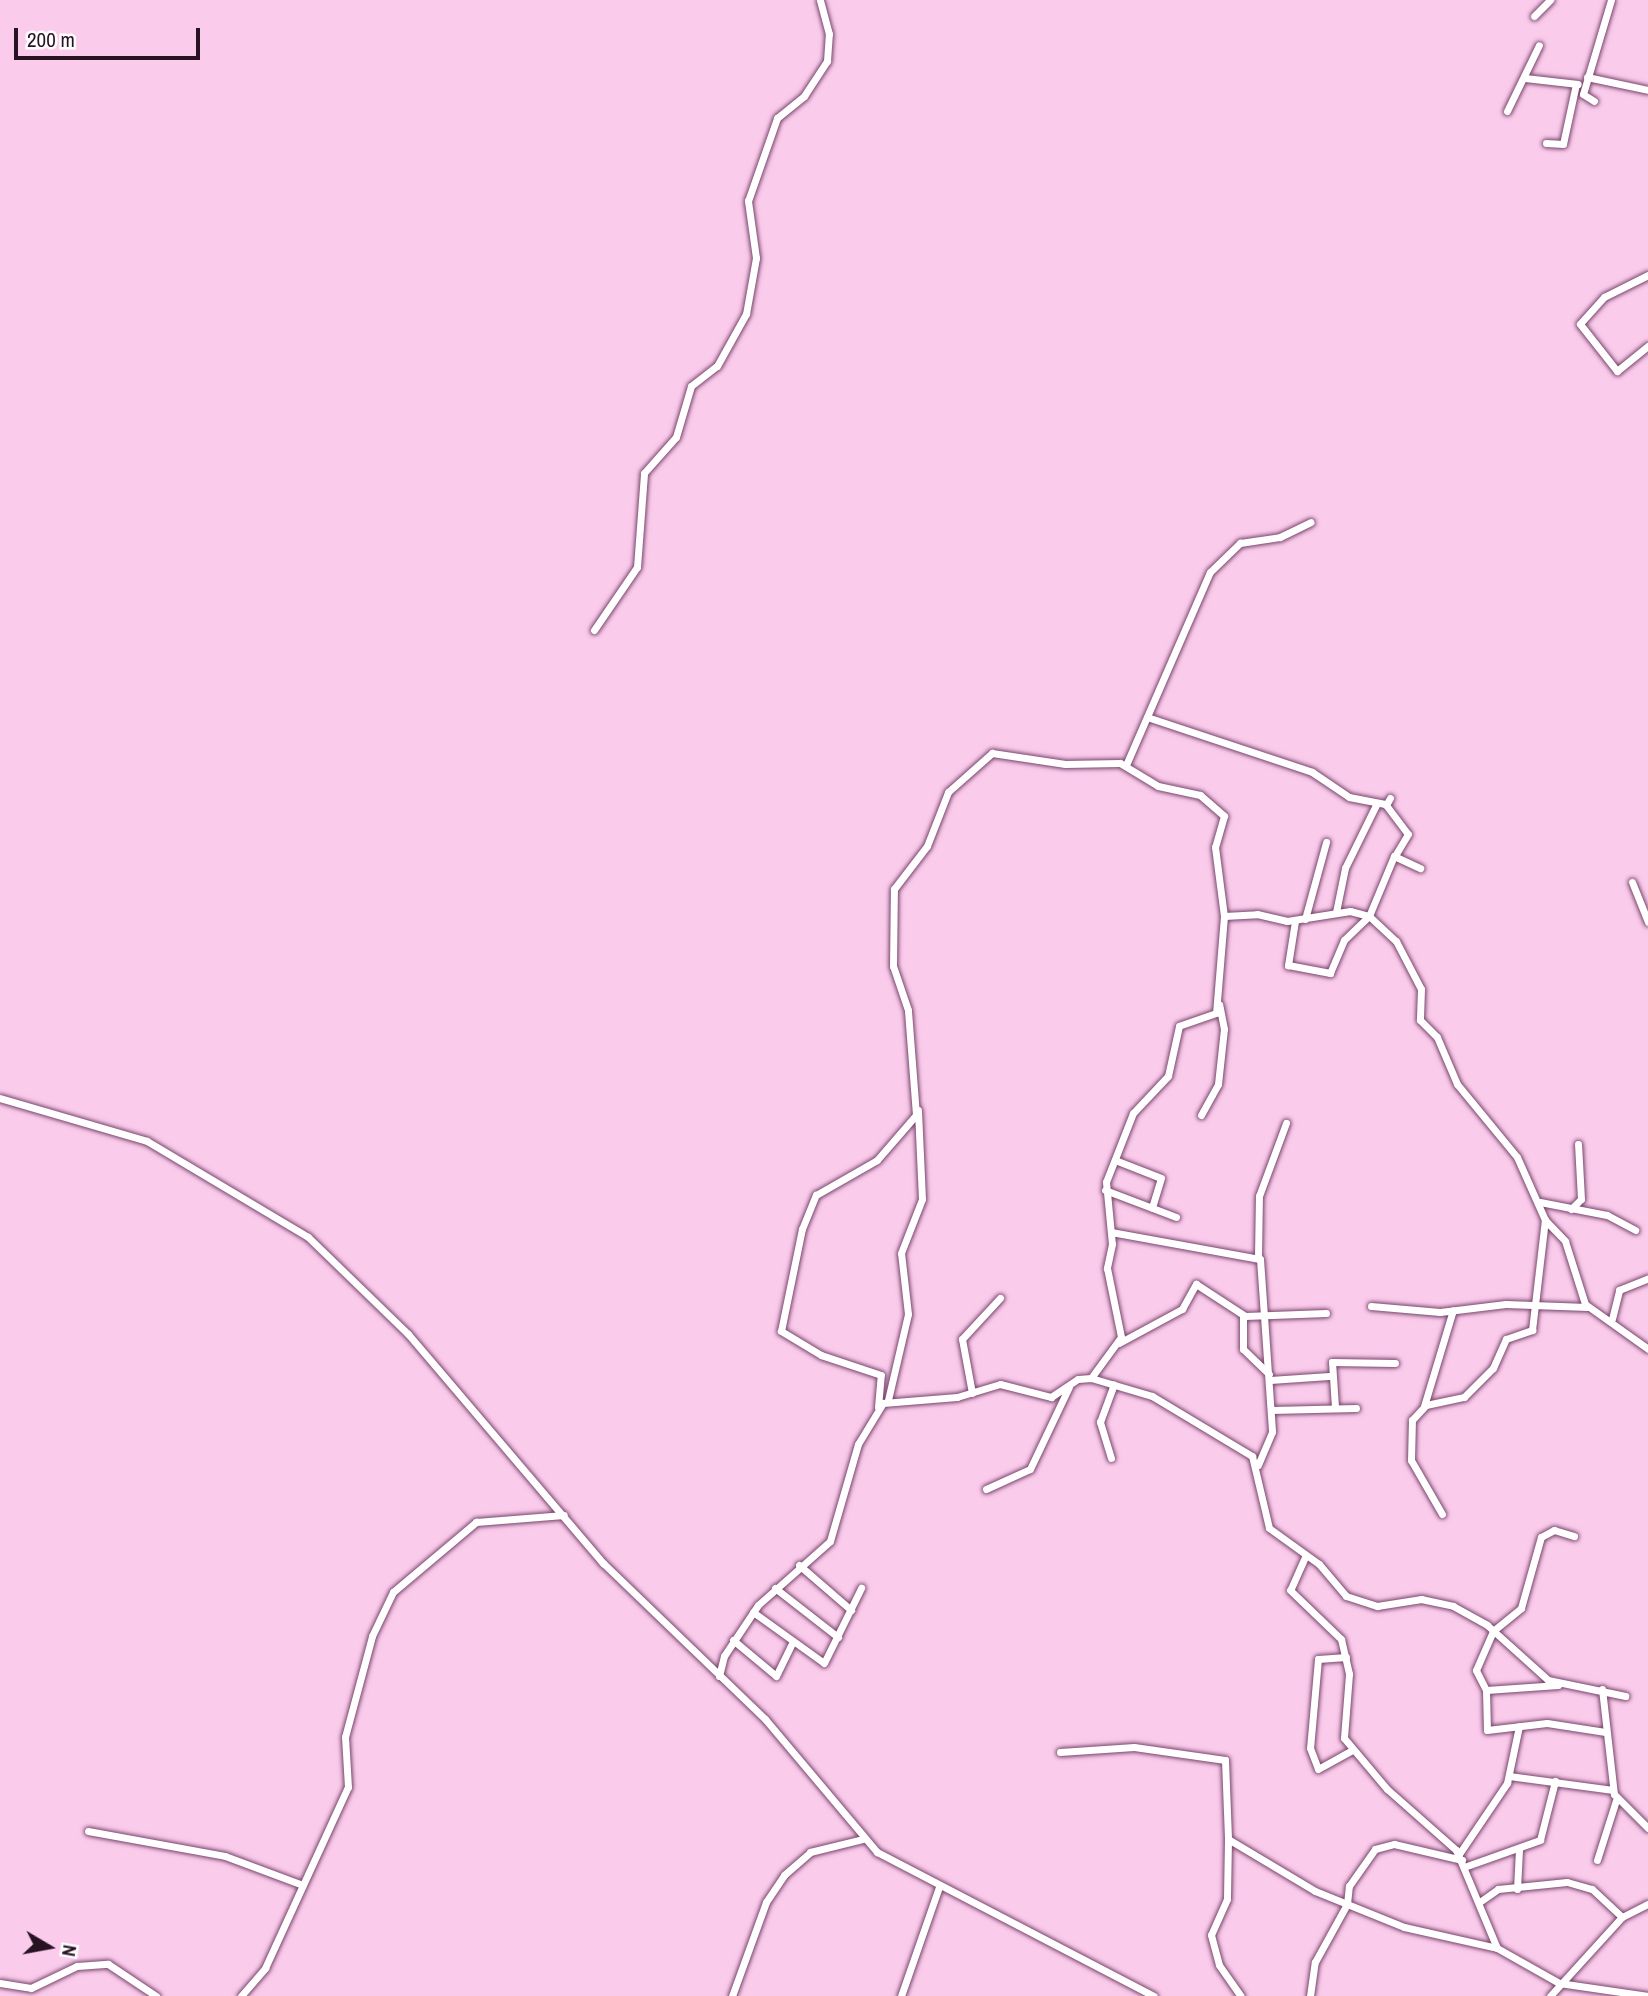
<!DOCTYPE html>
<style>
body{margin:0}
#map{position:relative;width:1648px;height:1996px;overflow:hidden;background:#fbcbec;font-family:"Archivo Narrow",sans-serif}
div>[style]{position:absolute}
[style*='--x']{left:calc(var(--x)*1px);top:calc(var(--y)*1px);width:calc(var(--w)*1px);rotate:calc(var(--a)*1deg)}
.roads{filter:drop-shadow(0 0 2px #78466b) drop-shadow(0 0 2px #78466b)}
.minor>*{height:7px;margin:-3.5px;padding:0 3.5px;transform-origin:3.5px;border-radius:3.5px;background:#fff}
span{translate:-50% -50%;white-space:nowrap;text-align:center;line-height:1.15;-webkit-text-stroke:5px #fdfdfd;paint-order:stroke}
.north{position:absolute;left:14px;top:1912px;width:70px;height:70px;-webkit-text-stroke:5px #fdfdfd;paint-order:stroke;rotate:100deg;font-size:19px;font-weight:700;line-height:28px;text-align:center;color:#281322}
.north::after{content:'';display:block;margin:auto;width:24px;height:32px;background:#281322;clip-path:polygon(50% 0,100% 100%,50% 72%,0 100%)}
.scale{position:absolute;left:14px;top:28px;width:186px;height:32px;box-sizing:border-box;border:4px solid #281322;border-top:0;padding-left:9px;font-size:21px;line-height:24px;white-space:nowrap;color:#281322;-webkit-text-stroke:5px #fdfdfd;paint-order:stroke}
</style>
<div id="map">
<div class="roads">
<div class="minor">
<div style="--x:1534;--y:16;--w:23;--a:-45"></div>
<div style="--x:1587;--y:77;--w:62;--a:12"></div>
<div style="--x:1525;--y:78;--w:53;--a:6.5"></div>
<div style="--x:1594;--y:101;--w:13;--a:-148"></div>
<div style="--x:1583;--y:94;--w:98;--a:-73.4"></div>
<div style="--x:1507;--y:111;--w:73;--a:-64.1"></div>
<div style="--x:1546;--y:143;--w:17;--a:3"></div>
<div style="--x:1563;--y:144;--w:61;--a:-77.8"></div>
<div style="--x:1648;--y:275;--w:49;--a:153.4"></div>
<div style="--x:1604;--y:297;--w:36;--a:132"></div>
<div style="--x:1580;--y:324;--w:60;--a:51.8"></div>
<div style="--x:1617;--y:371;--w:40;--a:-39"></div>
<div style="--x:594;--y:630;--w:76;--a:-55.7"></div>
<div style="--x:637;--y:567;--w:94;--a:-85.7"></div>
<div style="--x:644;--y:473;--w:48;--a:-48.4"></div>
<div style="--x:676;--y:437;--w:53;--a:-73.6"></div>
<div style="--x:691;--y:386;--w:33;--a:-38"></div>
<div style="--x:717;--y:366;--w:60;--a:-60.9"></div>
<div style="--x:746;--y:314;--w:57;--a:-79.9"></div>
<div style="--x:756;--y:258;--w:58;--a:-98"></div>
<div style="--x:748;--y:201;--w:88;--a:-70.7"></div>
<div style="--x:777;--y:118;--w:35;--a:-39"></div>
<div style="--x:804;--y:96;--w:42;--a:-56.7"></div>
<div style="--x:827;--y:61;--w:27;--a:-86"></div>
<div style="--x:829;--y:34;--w:35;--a:-105"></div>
<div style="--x:1147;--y:717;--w:174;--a:18.4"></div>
<div style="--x:1312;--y:772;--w:45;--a:34"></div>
<div style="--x:1349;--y:797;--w:38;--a:11"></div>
<div style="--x:1126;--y:765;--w:210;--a:-66.5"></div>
<div style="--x:1210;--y:572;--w:42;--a:-44"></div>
<div style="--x:1240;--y:543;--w:40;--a:-8.5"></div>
<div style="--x:1280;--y:537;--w:34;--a:-26"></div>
<div style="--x:1390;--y:798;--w:8;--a:120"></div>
<div style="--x:1386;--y:805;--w:36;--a:53"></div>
<div style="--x:1408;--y:834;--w:23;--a:121"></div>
<div style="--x:1632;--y:882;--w:43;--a:68.2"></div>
<div style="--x:1336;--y:912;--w:45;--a:-78.4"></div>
<div style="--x:1345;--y:868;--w:72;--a:-63.8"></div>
<div style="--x:1224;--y:916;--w:33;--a:-3"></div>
<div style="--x:1257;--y:914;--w:31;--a:13"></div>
<div style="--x:1287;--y:921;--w:64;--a:-9"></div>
<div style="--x:1350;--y:911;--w:20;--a:15"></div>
<div style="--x:1369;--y:916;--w:37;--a:43"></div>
<div style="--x:1396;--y:941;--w:54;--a:62.5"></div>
<div style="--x:1421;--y:989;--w:31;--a:92"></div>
<div style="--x:1420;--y:1020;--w:24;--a:45"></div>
<div style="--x:1437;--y:1037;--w:51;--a:66.9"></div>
<div style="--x:1457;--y:1084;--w:94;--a:50.6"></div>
<div style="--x:1517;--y:1157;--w:69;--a:66"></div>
<div style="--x:1545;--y:1220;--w:29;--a:46"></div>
<div style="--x:1565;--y:1241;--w:66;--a:72.4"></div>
<div style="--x:1585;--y:1304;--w:77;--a:35.5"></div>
<div style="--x:1305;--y:919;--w:80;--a:-74.7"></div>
<div style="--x:1295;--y:921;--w:45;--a:99"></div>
<div style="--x:1288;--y:965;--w:43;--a:10.8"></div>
<div style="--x:1330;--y:973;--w:36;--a:-67"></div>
<div style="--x:1344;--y:940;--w:35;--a:-44"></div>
<div style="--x:1369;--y:916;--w:65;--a:-67.4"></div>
<div style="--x:1394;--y:856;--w:29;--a:25"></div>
<div style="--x:0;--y:1098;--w:153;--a:16.3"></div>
<div style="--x:147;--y:1141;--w:187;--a:30.8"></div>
<div style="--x:308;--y:1237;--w:139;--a:44.1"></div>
<div style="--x:408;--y:1334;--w:301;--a:49.6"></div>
<div style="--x:603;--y:1563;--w:225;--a:43.9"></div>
<div style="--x:765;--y:1719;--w:174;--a:49.9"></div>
<div style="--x:877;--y:1852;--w:312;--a:27.5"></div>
<div style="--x:1201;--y:1115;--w:35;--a:-61"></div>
<div style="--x:1218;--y:1084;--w:55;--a:-83.8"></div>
<div style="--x:1224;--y:1029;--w:25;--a:-101"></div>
<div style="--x:1115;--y:1160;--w:49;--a:21.4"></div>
<div style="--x:1161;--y:1178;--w:31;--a:107"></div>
<div style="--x:1105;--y:1190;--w:76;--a:20.8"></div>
<div style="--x:1540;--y:1202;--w:68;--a:11"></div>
<div style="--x:1607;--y:1215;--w:32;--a:28"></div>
<div style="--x:1571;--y:1209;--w:14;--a:-45"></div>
<div style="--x:1581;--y:1199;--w:55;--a:-93.1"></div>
<div style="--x:1111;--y:1232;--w:151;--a:10.3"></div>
<div style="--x:1260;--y:1259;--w:173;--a:86"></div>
<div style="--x:1272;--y:1432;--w:36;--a:113"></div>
<div style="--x:1258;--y:1257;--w:61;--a:-89.1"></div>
<div style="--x:1259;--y:1196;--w:78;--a:-69.7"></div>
<div style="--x:1371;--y:1306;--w:69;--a:5"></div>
<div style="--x:1440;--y:1312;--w:66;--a:-6.9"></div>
<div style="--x:1506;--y:1304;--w:81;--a:2.1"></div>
<div style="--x:1243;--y:1316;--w:33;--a:90"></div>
<div style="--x:1243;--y:1349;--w:36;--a:44"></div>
<div style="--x:1612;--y:1319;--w:30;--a:-76"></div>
<div style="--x:1619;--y:1290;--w:31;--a:-22"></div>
<div style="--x:1119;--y:1343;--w:72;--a:-28.4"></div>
<div style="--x:1182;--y:1309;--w:29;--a:-61"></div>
<div style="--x:1196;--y:1284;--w:59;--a:33.1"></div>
<div style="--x:1245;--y:1316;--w:81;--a:-2.1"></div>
<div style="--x:1270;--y:1380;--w:59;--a:-3.9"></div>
<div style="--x:972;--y:1393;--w:55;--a:-100.5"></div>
<div style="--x:962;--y:1339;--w:56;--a:-47.2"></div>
<div style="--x:888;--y:1400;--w:88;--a:-76.9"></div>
<div style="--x:908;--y:1314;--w:61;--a:-96.5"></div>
<div style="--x:901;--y:1253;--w:58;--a:-68.7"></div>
<div style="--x:922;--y:1199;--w:89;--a:-92.6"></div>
<div style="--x:1424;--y:1406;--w:100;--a:-73.2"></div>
<div style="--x:878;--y:1407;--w:32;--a:-85"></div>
<div style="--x:881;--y:1375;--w:63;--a:-161.6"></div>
<div style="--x:821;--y:1355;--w:47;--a:-149"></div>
<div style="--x:781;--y:1331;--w:104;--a:-78.4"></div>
<div style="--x:802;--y:1229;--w:37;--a:-68"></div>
<div style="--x:816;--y:1195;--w:70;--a:-29.8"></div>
<div style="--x:877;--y:1160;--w:60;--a:-49.1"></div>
<div style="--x:916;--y:1115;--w:105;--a:-94.4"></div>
<div style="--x:908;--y:1010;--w:46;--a:-108.8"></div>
<div style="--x:893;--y:966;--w:77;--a:-89.3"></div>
<div style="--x:894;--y:889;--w:54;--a:-52.5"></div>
<div style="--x:927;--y:846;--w:58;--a:-68.7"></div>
<div style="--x:948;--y:792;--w:59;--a:-41.6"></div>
<div style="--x:992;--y:753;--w:74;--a:8.6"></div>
<div style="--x:1065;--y:764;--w:55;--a:-1"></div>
<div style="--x:1120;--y:763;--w:44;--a:31.2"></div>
<div style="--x:1158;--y:786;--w:43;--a:12.1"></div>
<div style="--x:1200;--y:795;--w:32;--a:41"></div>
<div style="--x:1224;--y:816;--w:32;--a:106"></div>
<div style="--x:1215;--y:847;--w:70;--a:82.6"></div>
<div style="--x:1224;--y:916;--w:97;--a:94.7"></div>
<div style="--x:1216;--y:1013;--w:39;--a:161"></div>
<div style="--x:1179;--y:1026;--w:51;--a:102.4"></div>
<div style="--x:1168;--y:1076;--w:51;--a:133.4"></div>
<div style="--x:1133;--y:1113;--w:74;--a:111.4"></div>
<div style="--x:1106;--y:1182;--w:62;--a:84.5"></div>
<div style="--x:1112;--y:1244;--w:25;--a:102"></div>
<div style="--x:1107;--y:1268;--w:70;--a:78.5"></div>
<div style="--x:1121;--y:1337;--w:51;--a:126.2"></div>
<div style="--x:1335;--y:1407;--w:45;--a:-93.8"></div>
<div style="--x:1332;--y:1362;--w:63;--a:0.9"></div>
<div style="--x:1271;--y:1410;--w:85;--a:-1.3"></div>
<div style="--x:1111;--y:1458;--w:38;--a:-107"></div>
<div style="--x:1100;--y:1422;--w:40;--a:-69.8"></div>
<div style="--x:986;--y:1489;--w:48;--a:-24.4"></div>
<div style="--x:1030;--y:1469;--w:91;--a:-64.6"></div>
<div style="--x:1442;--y:1514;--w:62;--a:-119.9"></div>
<div style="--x:1411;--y:1460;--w:40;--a:-88.6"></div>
<div style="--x:1412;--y:1420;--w:21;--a:-47"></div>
<div style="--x:1426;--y:1405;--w:39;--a:-12"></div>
<div style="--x:1464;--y:1397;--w:41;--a:-45"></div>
<div style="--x:1493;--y:1368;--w:32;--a:-66"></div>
<div style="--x:1506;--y:1339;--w:28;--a:-19"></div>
<div style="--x:1532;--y:1330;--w:111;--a:-83.3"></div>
<div style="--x:1305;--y:1557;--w:36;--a:114"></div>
<div style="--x:1290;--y:1590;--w:71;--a:43.9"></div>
<div style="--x:1341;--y:1639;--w:36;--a:77"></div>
<div style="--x:1349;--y:1674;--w:64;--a:94.5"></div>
<div style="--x:1344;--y:1738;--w:67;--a:49.9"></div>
<div style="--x:1387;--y:1789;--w:92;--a:41.5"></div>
<div style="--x:1456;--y:1850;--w:106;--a:67.3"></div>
<div style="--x:799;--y:1565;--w:69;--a:40.9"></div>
<div style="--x:775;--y:1588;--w:80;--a:37.9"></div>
<div style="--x:753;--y:1612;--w:87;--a:35.7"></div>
<div style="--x:824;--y:1663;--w:84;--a:-63.7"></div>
<div style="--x:733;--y:1640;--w:56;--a:39.9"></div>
<div style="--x:776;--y:1676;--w:37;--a:-64"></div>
<div style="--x:1346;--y:1657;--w:28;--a:176"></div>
<div style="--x:1318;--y:1659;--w:89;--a:95.1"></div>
<div style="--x:1310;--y:1748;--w:22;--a:69"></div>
<div style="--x:1318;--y:1769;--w:39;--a:-29"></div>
<div style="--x:719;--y:1676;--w:21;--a:-76"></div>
<div style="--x:724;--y:1656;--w:61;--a:-56.3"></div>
<div style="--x:758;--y:1605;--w:96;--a:-41.6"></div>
<div style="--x:830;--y:1541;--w:101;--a:-73.9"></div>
<div style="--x:858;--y:1444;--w:48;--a:-58.6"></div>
<div style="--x:883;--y:1403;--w:74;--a:-4.6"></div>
<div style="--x:957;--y:1397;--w:45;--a:-16.8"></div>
<div style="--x:1000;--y:1384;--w:53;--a:14.3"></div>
<div style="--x:1051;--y:1397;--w:32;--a:-34"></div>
<div style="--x:1078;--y:1379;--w:13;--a:-4"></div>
<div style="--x:1091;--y:1378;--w:64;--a:16.4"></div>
<div style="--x:1152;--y:1396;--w:117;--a:31"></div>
<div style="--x:1252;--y:1456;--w:74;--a:76.7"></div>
<div style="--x:1269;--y:1528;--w:62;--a:35.8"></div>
<div style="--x:1319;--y:1564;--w:42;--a:49.8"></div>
<div style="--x:1346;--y:1596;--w:33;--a:18"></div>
<div style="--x:1377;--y:1606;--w:45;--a:-9"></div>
<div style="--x:1421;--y:1599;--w:33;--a:12"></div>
<div style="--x:1453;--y:1606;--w:39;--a:29"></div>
<div style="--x:1487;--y:1625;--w:82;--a:42"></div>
<div style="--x:1548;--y:1680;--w:79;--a:11.7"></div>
<div style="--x:1558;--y:1685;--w:72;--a:176"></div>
<div style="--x:1486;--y:1690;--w:22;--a:-117"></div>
<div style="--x:1476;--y:1670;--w:43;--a:-66.4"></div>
<div style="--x:1493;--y:1631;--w:36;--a:-39"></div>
<div style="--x:1521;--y:1608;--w:74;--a:-74.3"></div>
<div style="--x:1541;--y:1537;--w:15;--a:-28"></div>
<div style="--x:1554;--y:1530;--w:21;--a:17"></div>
<div style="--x:1602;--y:1689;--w:106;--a:83.5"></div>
<div style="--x:1614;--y:1794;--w:48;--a:45"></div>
<div style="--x:1486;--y:1690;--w:40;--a:88.6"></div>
<div style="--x:1487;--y:1730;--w:60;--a:-6.7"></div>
<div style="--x:1547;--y:1723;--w:59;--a:8.8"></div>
<div style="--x:1060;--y:1752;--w:74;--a:-3.9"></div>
<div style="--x:1134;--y:1747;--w:92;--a:8.1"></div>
<div style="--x:1225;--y:1760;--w:79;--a:87.8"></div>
<div style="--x:1228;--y:1839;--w:101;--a:30.9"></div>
<div style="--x:1315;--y:1891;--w:96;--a:22"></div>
<div style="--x:1404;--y:1927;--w:95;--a:12.7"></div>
<div style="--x:1497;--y:1948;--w:71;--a:29.4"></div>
<div style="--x:1559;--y:1983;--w:90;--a:8.3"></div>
<div style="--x:1509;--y:1776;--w:105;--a:7.7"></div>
<div style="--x:88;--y:1831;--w:139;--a:10.3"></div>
<div style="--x:225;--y:1856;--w:83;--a:20.4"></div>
<div style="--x:1228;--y:1839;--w:60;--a:91"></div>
<div style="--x:1227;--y:1899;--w:39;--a:114"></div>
<div style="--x:1211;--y:1935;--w:31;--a:75"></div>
<div style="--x:1219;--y:1965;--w:38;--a:55"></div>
<div style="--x:1459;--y:1854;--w:86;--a:-55.9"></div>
<div style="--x:1507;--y:1783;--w:58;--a:-78.1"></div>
<div style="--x:1597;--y:1860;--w:63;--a:-72.4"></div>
<div style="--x:1464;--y:1867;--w:81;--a:-19.6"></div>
<div style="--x:1540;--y:1840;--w:61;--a:-75.7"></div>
<div style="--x:1517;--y:1889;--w:40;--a:-87.1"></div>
<div style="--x:1481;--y:1901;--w:21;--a:-35"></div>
<div style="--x:1498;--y:1889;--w:69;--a:-5.8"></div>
<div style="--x:1567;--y:1882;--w:26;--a:16"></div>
<div style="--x:1592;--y:1889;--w:41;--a:43"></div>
<div style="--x:0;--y:1983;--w:31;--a:9"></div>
<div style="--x:31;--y:1988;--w:51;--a:-25.6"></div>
<div style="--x:77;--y:1966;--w:31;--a:-4"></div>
<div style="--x:108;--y:1964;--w:58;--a:33.7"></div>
<div style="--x:241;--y:1996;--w:37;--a:-49"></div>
<div style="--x:265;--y:1968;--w:199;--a:-65.4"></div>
<div style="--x:348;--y:1787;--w:50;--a:-93.4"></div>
<div style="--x:345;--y:1737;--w:105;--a:-75"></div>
<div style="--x:372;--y:1636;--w:49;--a:-64.5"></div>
<div style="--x:393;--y:1592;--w:109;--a:-40.1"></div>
<div style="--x:476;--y:1522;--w:88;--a:-4.5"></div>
<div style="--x:732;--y:1996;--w:100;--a:-70.1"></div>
<div style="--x:766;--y:1902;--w:32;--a:-56"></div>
<div style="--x:784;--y:1875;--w:35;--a:-41"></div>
<div style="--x:810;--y:1852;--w:55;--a:-13.8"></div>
<div style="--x:901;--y:1996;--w:115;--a:-70.8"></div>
<div style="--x:1310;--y:1996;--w:34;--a:-82"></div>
<div style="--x:1315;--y:1962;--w:66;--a:-61.1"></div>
<div style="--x:1347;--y:1904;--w:18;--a:-84"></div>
<div style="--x:1349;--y:1886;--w:45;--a:-54.9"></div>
<div style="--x:1375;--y:1849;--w:20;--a:-15"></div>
<div style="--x:1394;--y:1844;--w:70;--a:13.2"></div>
<div style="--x:1550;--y:1996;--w:107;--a:-47.7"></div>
<div style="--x:1622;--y:1917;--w:29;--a:-27"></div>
</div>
</div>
<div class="north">N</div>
<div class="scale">200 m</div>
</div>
